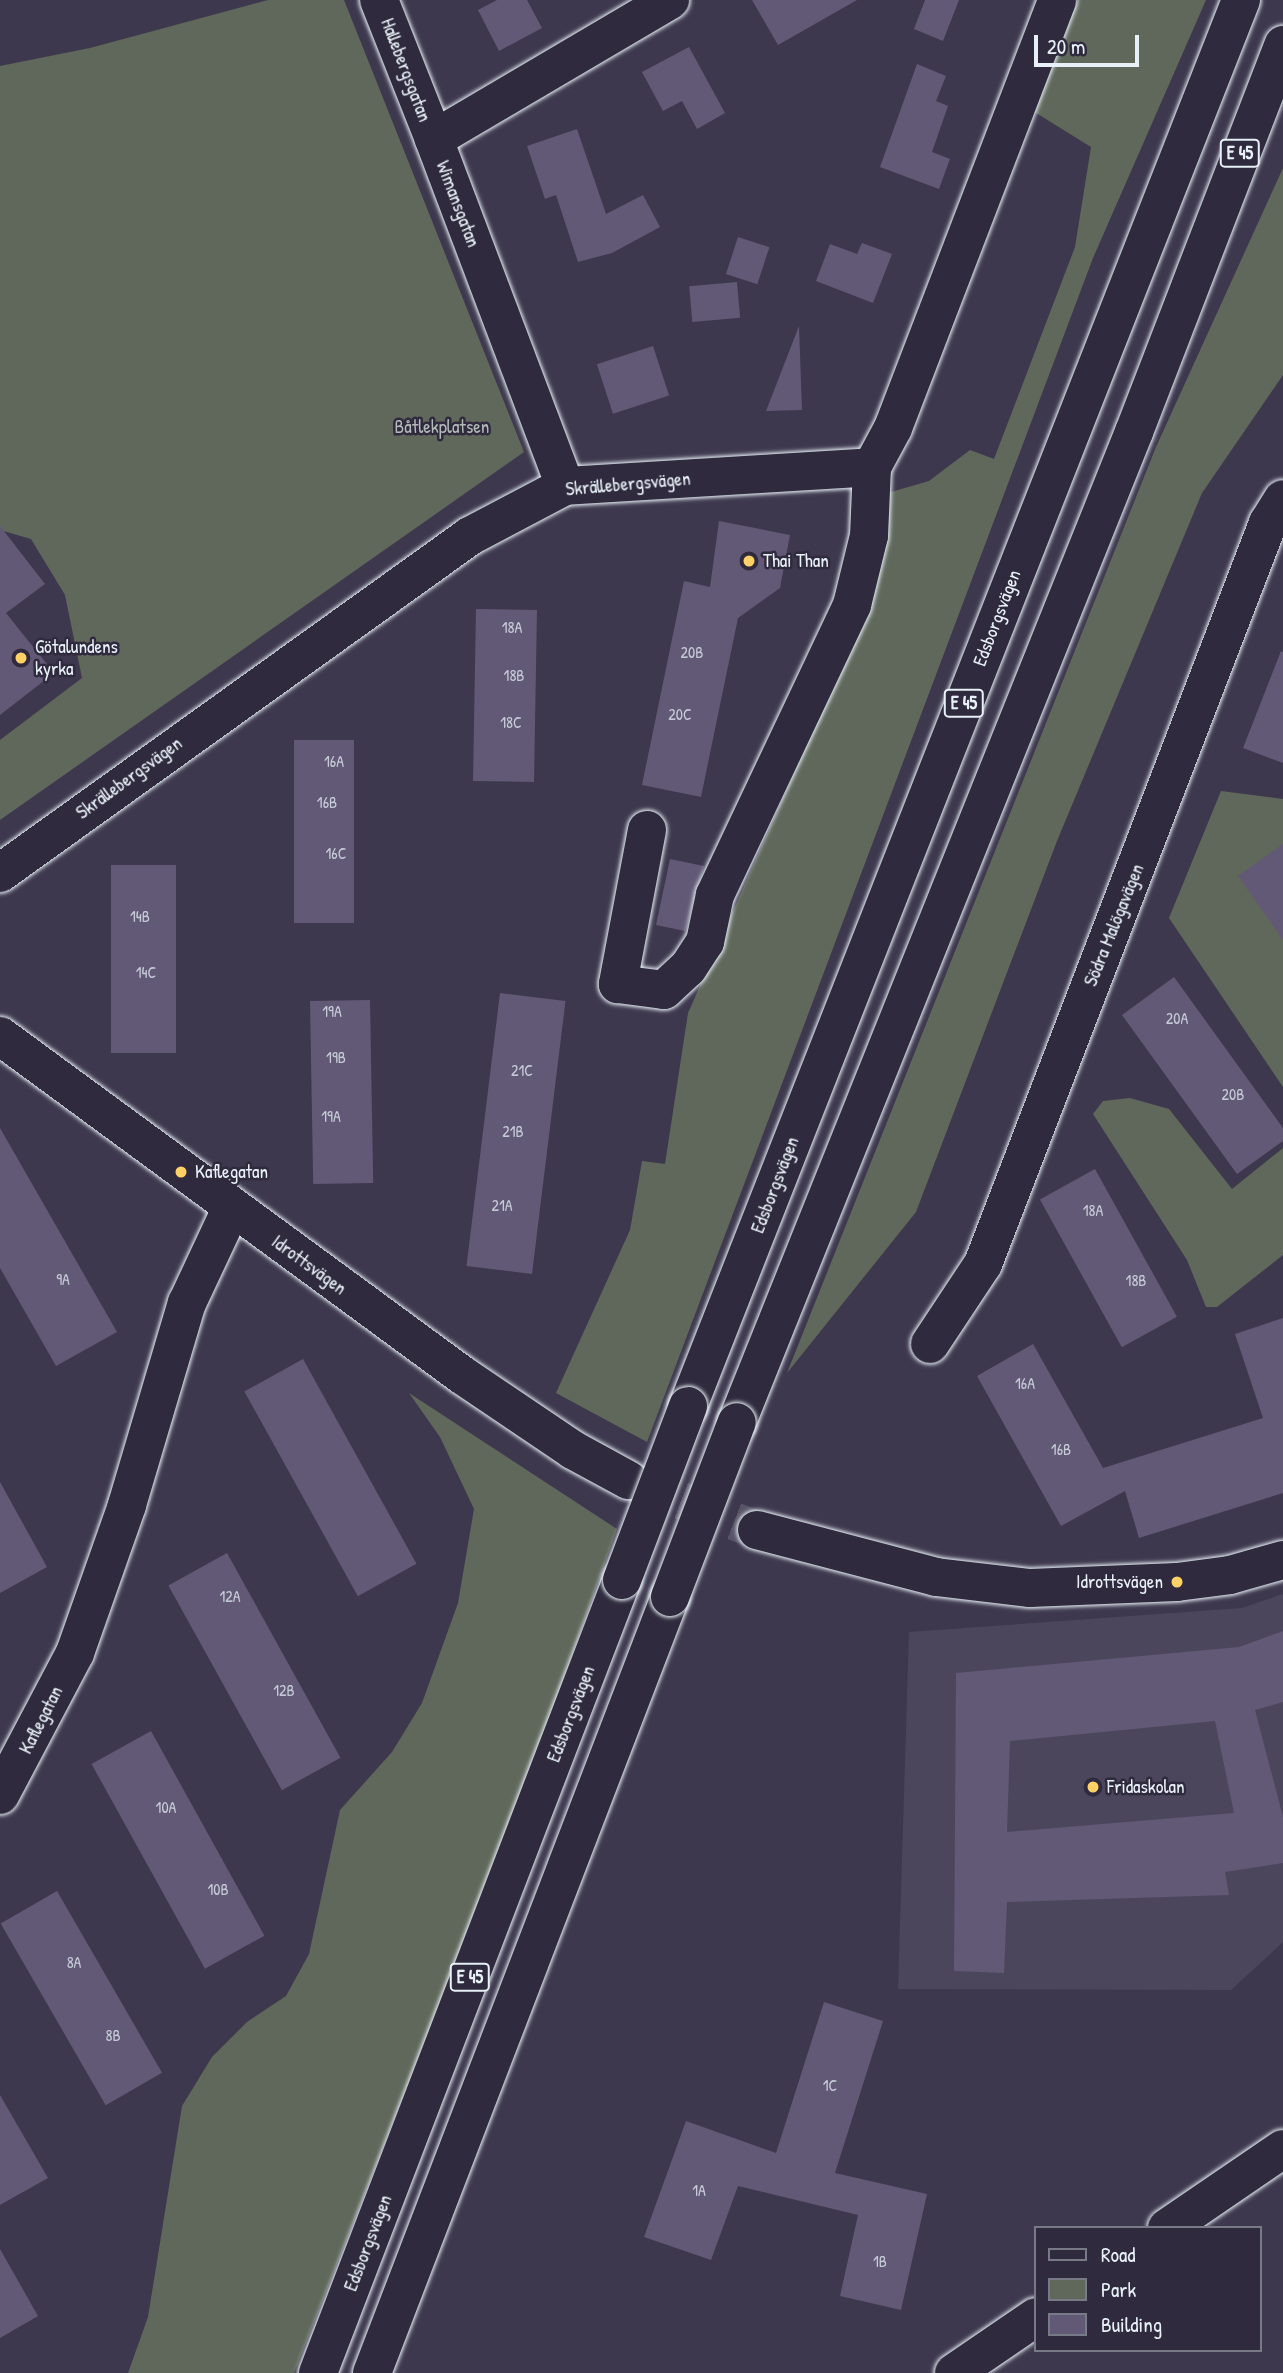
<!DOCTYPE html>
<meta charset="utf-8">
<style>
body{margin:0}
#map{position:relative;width:1283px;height:2373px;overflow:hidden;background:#3e384e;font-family:"Patrick Hand",sans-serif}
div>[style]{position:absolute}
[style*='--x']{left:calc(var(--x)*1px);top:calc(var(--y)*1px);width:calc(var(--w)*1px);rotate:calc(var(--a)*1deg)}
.built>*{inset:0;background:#4c465d}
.green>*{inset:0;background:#60685b}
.building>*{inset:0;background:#625976;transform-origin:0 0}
.minor-tunnel>*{height:38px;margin-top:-19px;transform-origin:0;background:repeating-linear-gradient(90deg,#585468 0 38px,transparent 0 57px)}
.roads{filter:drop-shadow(0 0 2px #e8f1f8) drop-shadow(0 0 2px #e8f1f8)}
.minor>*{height:38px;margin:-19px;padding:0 19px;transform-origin:19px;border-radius:19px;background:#2f2a3d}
.highway>*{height:38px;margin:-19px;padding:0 19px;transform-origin:19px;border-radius:19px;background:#2f2a3d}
.bridges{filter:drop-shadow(0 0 2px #e8f1f8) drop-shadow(0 0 2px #e8f1f8)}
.highway-bridge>*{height:38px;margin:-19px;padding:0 19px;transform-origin:19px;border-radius:19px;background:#2f2a3d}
.dots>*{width:19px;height:19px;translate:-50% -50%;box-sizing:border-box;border:4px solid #2f2a3d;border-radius:50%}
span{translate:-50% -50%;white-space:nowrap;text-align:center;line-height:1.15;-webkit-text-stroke:5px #2f2a3d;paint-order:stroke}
.number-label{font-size:16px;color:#c6cbd8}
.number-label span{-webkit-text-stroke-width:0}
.shield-label span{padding:2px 5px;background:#2f2a3d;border:2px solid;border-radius:5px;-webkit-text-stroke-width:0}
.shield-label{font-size:18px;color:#e8f1f8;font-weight:700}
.street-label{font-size:19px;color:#e8f1f8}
.park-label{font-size:19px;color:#b2bab9}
.poi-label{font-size:19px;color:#e8f1f8}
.left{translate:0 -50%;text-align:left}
.right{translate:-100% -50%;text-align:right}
.legend{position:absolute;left:1034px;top:2226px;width:228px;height:126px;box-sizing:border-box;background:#2f2a3d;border:2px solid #797a88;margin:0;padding:9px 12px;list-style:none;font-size:21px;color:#e8f1f8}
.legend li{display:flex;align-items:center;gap:14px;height:35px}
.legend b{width:35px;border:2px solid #797a88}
.scale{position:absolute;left:1034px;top:35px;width:105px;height:32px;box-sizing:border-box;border:4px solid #e8f1f8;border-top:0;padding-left:9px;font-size:21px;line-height:24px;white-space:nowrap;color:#e8f1f8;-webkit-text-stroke:5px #2f2a3d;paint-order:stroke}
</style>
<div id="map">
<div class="built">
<div style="clip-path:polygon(1283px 1594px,1283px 1942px,1231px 1990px,898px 1989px,909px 1632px,1242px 1608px)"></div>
</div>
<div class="green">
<div style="clip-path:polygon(268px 0,344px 0,524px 452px,0 820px,0 740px,82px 678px,65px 595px,31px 539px,0 530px,0 66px,90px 48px)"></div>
<div style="clip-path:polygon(1078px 0,1206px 0,1093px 258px,647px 1442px,556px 1393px,630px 1230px,642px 1161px,665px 1164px,688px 1013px,850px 647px,884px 494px,929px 481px,970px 450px,994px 459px,1075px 247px,1091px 147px,1033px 111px)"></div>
<div style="clip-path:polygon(1283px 168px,1283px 375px,1202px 493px,1057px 841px,916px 1212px,787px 1373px,1156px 447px)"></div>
<div style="clip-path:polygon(1221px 791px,1283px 799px,1283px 1087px,1169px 918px)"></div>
<div style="clip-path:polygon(1130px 1098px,1169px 1109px,1232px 1189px,1283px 1148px,1283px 1255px,1217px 1307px,1206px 1307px,1187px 1260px,1093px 1114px,1103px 1101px)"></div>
<div style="clip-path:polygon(409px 1393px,617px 1529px,524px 1789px,294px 2373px,128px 2373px,148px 2317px,182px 2106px,212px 2057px,247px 2022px,286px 1996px,309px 1954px,340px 1810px,392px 1752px,422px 1703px,458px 1603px,474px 1509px,440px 1437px)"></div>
</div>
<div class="building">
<div style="clip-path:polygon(497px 0,527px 0,542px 28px,499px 51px,478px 10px)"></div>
<div style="clip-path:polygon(752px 0,857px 0,778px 45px)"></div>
<div style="clip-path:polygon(925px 0,959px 0,943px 41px,914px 29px)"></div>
<div style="clip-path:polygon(689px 47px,725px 113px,697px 129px,682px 101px,663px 111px,642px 72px)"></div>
<div style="clip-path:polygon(917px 64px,946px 76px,936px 101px,948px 106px,932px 152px,950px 159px,939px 189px,880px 167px)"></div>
<div style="clip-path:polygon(577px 129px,606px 214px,643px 195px,660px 227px,612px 253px,578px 262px,556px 195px,545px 199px,527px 146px)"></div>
<div style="left:738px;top:237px;width:33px;height:39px;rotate:18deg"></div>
<div style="clip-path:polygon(862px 243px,892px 254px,873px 303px,816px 281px,830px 244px,857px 254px)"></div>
<div style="left:737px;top:282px;width:36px;height:48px;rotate:85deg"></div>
<div style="clip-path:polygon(799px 326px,802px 410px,766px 411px)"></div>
<div style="left:653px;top:346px;width:52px;height:59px;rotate:72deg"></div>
<div style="clip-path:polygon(719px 521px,790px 535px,780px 588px,738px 618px,701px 797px,642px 785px,684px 581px,710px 587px)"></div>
<div style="clip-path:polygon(0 526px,45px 584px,6px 613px,54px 673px,0 715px)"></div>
<div style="left:476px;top:609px;width:61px;height:172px;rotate:1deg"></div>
<div style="clip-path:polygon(1281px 651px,1283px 652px,1283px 763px,1243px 748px)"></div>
<div style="left:294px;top:740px;width:60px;height:183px"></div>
<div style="clip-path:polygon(1283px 844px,1283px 940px,1238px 876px)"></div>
<div style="clip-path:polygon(670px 859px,704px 866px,685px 931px,656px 925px)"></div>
<div style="left:111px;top:865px;width:65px;height:188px"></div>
<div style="clip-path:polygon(1174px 977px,1283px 1128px,1283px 1141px,1237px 1174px,1122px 1015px)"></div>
<div style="left:500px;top:993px;width:66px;height:275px;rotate:7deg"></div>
<div style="left:370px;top:1000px;width:183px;height:60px;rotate:89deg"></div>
<div style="clip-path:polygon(0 1128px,117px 1332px,56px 1366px,0 1268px)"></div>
<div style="left:1095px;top:1169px;width:169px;height:63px;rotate:61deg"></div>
<div style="clip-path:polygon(1283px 1318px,1283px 1493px,1139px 1538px,1125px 1491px,1061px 1526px,977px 1376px,1033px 1344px,1103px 1468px,1263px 1418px,1235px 1334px)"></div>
<div style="left:303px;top:1359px;width:234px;height:67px;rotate:61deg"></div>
<div style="clip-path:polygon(0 1482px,47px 1567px,0 1593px)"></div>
<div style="left:227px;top:1553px;width:234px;height:67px;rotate:61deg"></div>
<div style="clip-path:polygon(evenodd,1283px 1631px,1283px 1702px,1255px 1710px,1283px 1817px,1283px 1863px,1225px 1872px,1229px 1895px,1007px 1902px,1004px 1973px,954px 1971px,956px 1673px,1239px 1647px,1283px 1631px,1215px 1721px,1234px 1813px,1007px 1832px,1010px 1741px,1215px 1721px)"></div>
<div style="left:151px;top:1731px;width:234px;height:68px;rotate:61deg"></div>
<div style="left:57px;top:1891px;width:210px;height:65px;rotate:60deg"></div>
<div style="clip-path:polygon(824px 2002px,883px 2021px,835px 2173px,927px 2194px,901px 2310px,840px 2296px,858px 2215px,738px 2186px,711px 2260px,644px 2237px,686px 2121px,776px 2153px)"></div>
<div style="clip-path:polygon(0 2095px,48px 2178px,0 2205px)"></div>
<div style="clip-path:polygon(0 2249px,38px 2316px,0 2338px)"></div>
</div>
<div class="minor-tunnel">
<div style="--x:628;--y:1480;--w:138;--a:21.2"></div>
</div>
<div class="roads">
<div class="minor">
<div style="--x:379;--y:0;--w:149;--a:68.4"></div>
<div style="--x:565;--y:486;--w:371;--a:-110.7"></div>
<div style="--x:434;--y:139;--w:274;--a:-30.5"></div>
<div style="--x:647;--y:830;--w:157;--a:100.7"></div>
<div style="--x:618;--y:984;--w:46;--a:7.4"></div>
<div style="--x:664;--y:990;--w:33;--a:-43"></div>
<div style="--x:688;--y:968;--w:31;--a:-57"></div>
<div style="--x:705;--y:942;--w:48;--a:-78"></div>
<div style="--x:715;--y:895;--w:321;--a:-64.7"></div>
<div style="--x:852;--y:605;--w:71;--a:-76.2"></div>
<div style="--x:869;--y:536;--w:69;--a:-87.5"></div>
<div style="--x:0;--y:873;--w:578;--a:-35.64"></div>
<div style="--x:470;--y:536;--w:107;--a:-27.8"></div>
<div style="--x:565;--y:486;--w:308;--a:-3.5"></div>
<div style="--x:872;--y:467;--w:44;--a:-61.7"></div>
<div style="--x:893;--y:428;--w:458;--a:-69"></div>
<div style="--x:0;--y:1036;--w:573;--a:36.27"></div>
<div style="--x:462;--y:1375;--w:134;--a:34"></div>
<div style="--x:573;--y:1450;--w:63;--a:28.6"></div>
<div style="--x:930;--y:1344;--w:96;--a:-56.5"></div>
<div style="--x:983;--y:1264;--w:794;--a:-68.96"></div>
<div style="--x:1268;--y:523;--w:28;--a:-58"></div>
<div style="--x:757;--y:1530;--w:185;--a:14.7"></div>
<div style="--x:936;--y:1577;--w:95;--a:6.7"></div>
<div style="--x:1030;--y:1588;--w:147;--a:-2.3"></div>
<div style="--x:1177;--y:1582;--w:53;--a:-7.5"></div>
<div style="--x:1230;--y:1575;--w:55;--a:-15.8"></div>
<div style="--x:0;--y:1795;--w:161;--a:-62.2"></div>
<div style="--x:75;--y:1653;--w:157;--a:-70.6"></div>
<div style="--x:127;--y:1505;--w:211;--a:-73.5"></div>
<div style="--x:187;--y:1303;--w:104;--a:-64.9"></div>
<div style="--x:1167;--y:2228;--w:140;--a:-34.3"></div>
<div style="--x:954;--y:2373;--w:99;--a:-34.3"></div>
</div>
<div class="highway">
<div style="--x:688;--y:1406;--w:1511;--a:-68.53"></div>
<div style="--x:737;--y:1422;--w:1067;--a:-68.15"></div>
<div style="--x:1134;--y:432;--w:415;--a:-68.9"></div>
<div style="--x:318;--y:2373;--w:849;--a:-69.03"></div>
<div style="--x:372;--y:2373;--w:831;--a:-68.99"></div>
</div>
</div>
<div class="bridges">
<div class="highway-bridge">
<div style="--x:622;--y:1580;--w:186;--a:-69.2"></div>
<div style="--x:670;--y:1597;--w:187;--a:-69.1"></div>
</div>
</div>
<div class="dots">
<div style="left:749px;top:561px;background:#ffd166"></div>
<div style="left:21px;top:658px;background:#ffd166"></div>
<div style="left:181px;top:1172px;background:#ffd166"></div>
<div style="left:1177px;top:1582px;background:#ffd166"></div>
<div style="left:1093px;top:1787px;background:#ffd166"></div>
</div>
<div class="number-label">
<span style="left:512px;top:627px">18A</span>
<span style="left:692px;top:652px">20B</span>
<span style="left:514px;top:675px">18B</span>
<span style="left:680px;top:714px">20C</span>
<span style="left:511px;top:722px">18C</span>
<span style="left:334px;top:761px">16A</span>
<span style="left:327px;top:802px">16B</span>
<span style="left:336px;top:853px">16C</span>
<span style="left:140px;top:916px">14B</span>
<span style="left:146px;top:972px">14C</span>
<span style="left:332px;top:1011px">19A</span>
<span style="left:1177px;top:1018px">20A</span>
<span style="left:336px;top:1057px">19B</span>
<span style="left:522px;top:1070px">21C</span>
<span style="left:1233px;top:1094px">20B</span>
<span style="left:331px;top:1116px">19A</span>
<span style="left:513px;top:1131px">21B</span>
<span style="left:502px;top:1205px">21A</span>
<span style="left:1093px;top:1210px">18A</span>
<span style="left:63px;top:1279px">9A</span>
<span style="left:1136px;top:1280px">18B</span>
<span style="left:1025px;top:1383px">16A</span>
<span style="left:1061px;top:1449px">16B</span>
<span style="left:230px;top:1596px">12A</span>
<span style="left:284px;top:1690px">12B</span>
<span style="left:166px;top:1807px">10A</span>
<span style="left:218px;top:1889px">10B</span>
<span style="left:74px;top:1962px">8A</span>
<span style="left:113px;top:2035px">8B</span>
<span style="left:830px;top:2085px">1C</span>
<span style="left:699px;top:2190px">1A</span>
<span style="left:880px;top:2261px">1B</span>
</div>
<div class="shield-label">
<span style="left:1240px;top:153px">E 45</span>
<span style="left:964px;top:703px">E 45</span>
<span style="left:470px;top:1977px">E 45</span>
</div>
<div class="street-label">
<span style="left:406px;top:70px;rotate:69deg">Hallebergsgatan</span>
<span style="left:458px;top:204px;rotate:69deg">Wimansgatan</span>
<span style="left:628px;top:484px;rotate:-5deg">Skrällebergsvägen</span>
<span style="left:997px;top:618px;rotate:-69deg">Edsborgsvägen</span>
<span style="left:129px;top:778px;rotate:-36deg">Skrällebergsvägen</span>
<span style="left:1114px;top:925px;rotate:-68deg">Södra Malögavägen</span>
<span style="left:775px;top:1185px;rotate:-69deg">Edsborgsvägen</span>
<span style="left:309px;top:1265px;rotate:36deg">Idrottsvägen</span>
<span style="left:571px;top:1714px;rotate:-69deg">Edsborgsvägen</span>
<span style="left:41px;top:1720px;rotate:-63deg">Kaflegatan</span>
<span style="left:368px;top:2243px;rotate:-69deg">Edsborgsvägen</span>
</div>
<div class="park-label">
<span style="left:442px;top:427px">Båtlekplatsen</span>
</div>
<div class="poi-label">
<span class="left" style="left:763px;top:561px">Thai Than</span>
<span class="left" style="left:35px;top:658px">Götalundens<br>kyrka</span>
<span class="left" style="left:195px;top:1172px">Kaflegatan</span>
<span class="right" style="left:1163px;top:1582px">Idrottsvägen</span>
<span class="left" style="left:1107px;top:1787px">Fridaskolan</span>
</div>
<ul class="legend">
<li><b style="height:9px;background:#2f2a3d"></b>Road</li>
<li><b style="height:19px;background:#60685b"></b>Park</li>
<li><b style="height:19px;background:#625976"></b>Building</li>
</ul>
<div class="scale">20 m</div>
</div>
